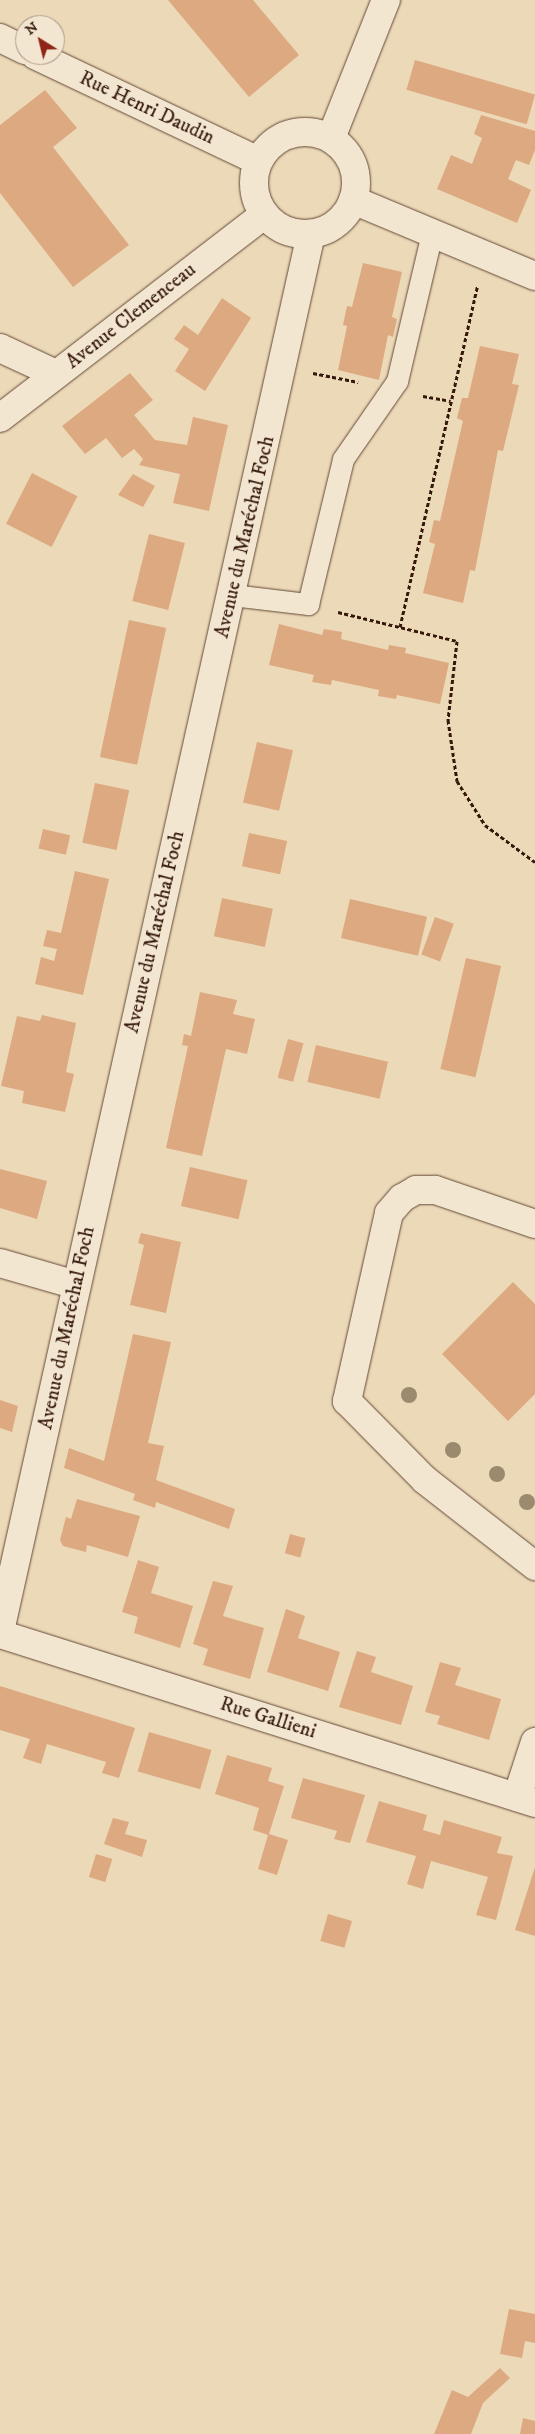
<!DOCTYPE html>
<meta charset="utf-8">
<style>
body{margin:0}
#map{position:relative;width:535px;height:2434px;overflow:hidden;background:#ecd9b8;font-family:"IM FELL DW Pica",serif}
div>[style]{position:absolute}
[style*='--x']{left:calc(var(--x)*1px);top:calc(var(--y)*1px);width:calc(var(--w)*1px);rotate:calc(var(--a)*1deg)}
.building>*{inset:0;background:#dda981;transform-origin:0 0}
.path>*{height:3px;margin-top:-1.5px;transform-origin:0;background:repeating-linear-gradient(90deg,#35180b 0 4px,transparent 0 6.5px)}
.roads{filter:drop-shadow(0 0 1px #634836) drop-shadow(0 0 1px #634836)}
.lane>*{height:21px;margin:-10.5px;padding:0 10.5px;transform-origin:10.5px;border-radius:10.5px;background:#f3e6d1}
.street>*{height:28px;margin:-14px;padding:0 14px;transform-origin:14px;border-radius:14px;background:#f3e6d1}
.street>.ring{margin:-14px;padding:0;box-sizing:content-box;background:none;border:28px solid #f3e6d1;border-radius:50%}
.trees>*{width:16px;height:16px;margin:-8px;border-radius:50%;background:#9c8a6f}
span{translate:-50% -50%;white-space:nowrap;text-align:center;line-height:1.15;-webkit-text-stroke:4px #f3e6d1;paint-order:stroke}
.street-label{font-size:20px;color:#35180b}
.north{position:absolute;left:15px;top:15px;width:50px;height:50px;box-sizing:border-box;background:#f3e6d1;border:1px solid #a79482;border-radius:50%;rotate:324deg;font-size:14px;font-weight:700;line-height:20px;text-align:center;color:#35180b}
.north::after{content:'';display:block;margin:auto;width:18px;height:22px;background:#8f2418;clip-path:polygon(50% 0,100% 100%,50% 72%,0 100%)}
</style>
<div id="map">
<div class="building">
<div style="clip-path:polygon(168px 0,253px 0,299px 55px,249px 97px)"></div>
<div style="left:415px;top:60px;width:125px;height:31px;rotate:16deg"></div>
<div style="clip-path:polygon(45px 90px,77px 128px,53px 147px,129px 245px,73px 287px,0 193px,0 125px)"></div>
<div style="clip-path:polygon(481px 115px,535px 131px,535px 150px,529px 165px,516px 160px,508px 179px,531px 190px,517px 223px,437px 189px,451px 155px,472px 164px,482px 138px,474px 134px)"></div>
<div style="clip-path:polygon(363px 263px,402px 272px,392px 317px,397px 319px,393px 337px,388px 335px,379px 380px,338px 370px,347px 326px,343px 325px,347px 306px,352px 307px)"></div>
<div style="clip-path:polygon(222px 298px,251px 318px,205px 391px,175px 371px,189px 349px,174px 339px,184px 325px,198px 335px)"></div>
<div style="clip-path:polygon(480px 346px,519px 354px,512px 384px,519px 385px,503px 451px,498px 450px,475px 571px,470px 570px,463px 603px,423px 593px,435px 544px,429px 542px,434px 520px,440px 521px,463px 421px,457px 418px,462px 398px,468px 398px)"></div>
<div style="clip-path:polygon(130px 373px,153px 400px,134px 415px,155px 440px,187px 445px,193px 417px,228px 425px,209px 511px,173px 503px,180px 474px,139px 465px,143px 459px,134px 449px,122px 458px,106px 438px,85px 454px,62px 426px)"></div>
<div style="left:32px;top:473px;width:51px;height:57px;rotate:27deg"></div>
<div style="clip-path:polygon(133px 474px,155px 486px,143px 507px,118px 495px)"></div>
<div style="left:149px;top:534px;width:37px;height:69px;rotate:14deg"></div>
<div style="left:129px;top:620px;width:38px;height:140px;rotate:12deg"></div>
<div style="clip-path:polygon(279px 624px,322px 635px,324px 629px,342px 632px,341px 639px,388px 650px,389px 645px,406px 648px,405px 653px,449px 663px,440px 704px,397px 695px,396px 699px,378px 696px,379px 690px,332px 680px,331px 685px,312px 682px,314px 675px,269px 665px)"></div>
<div style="left:257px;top:742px;width:37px;height:62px;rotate:13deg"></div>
<div style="left:95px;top:783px;width:35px;height:61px;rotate:12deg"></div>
<div style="left:43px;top:829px;width:28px;height:20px;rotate:13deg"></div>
<div style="left:249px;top:833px;width:39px;height:34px;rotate:12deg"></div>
<div style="clip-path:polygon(75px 871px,109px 879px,83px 995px,35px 984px,41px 957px,54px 961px,57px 949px,43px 946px,47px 930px,61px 933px)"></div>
<div style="left:222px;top:898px;width:52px;height:39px;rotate:12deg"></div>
<div style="left:350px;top:899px;width:79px;height:40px;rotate:13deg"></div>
<div style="left:435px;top:917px;width:20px;height:40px;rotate:20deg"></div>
<div style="left:466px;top:958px;width:36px;height:114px;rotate:13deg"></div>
<div style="clip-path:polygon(200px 992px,237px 1000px,233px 1014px,255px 1019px,247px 1054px,226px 1049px,202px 1156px,166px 1148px,188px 1046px,182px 1045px,184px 1034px,191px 1036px)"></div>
<div style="clip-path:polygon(42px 1015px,76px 1023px,66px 1072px,74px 1074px,65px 1112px,22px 1103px,24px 1091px,1px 1086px,17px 1016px,40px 1021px)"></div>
<div style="left:288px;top:1039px;width:16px;height:40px;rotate:15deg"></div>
<div style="left:316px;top:1045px;width:74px;height:38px;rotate:13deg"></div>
<div style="left:190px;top:1167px;width:59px;height:40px;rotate:13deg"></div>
<div style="clip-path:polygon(0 1169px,47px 1181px,37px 1219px,0 1208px)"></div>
<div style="clip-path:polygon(141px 1233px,181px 1242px,166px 1313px,130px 1305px,144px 1245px,138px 1243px)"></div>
<div style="clip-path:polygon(513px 1282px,535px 1304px,535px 1394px,508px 1421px,442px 1354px)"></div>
<div style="clip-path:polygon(133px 1334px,171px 1342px,148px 1443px,164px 1446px,156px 1480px,235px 1509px,229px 1529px,156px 1502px,155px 1508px,133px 1500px,135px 1494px,64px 1468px,69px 1448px,104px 1461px)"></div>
<div style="clip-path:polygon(0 1400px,18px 1406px,12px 1432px,0 1428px)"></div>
<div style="clip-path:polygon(77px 1499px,140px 1516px,128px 1557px,87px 1545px,86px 1552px,63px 1546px,60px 1540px,66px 1517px,71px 1519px)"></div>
<div style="left:290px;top:1534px;width:16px;height:20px;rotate:15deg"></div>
<div style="clip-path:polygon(138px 1560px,159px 1567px,151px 1593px,193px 1606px,180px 1648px,134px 1633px,138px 1617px,122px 1612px)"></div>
<div style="clip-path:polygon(213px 1581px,233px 1586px,223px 1616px,264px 1628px,250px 1679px,203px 1665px,208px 1649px,193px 1644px)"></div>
<div style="clip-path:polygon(286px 1609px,305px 1616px,298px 1638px,340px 1652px,328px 1691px,267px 1672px)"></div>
<div style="clip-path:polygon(357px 1651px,376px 1657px,371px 1672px,413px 1686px,401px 1725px,339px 1707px)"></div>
<div style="clip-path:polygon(440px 1662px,461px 1668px,455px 1685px,501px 1699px,489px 1740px,437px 1724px,440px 1716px,425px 1712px)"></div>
<div style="clip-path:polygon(0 1686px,135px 1728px,119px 1778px,102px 1773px,106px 1762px,47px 1744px,41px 1764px,23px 1758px,30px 1739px,0 1730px)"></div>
<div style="left:149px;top:1732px;width:65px;height:41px;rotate:16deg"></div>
<div style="clip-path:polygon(227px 1755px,272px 1768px,268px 1781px,284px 1786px,269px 1834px,288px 1840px,277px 1875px,258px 1869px,268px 1835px,253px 1830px,259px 1808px,215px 1794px)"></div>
<div style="clip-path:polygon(303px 1778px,365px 1795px,350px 1843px,334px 1839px,337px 1831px,291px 1818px)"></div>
<div style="clip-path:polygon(379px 1801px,427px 1815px,423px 1830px,440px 1835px,444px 1820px,502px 1837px,497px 1853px,513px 1856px,496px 1920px,476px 1915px,488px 1877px,431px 1861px,423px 1889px,407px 1884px,416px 1856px,366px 1842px)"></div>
<div style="clip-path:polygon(113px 1818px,129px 1822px,125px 1834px,147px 1840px,142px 1857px,104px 1844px)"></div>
<div style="left:96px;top:1854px;width:17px;height:24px;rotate:17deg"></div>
<div style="clip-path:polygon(535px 1867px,535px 1936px,515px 1930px)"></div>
<div style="left:328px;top:1914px;width:25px;height:28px;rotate:16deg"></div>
<div style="clip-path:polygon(509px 2309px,535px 2314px,535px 2343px,525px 2341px,522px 2358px,500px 2354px)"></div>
<div style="clip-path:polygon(500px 2368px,510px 2378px,483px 2403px,471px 2434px,434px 2434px,452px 2390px,468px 2397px)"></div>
<div style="clip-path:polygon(523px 2418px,535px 2421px,535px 2434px,520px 2434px)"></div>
</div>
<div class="path">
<div style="--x:313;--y:373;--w:46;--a:11.3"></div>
<div style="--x:423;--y:396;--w:28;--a:10"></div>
<div style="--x:338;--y:612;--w:122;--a:13.7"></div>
<div style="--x:457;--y:641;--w:80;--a:96.5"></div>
<div style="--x:448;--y:720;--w:62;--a:81.6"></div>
<div style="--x:457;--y:781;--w:52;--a:57.5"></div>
<div style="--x:485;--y:825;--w:62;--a:36.5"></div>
<div style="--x:400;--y:627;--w:349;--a:-77.2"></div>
</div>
<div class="roads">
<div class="lane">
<div style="--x:232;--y:595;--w:77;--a:6.8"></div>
<div style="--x:308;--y:604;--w:149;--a:-76.4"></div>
<div style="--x:343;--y:459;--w:95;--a:-55.3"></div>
<div style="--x:397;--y:381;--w:152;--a:-76.7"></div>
</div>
<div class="street">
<div style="--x:0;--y:38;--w:28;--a:26"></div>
<div style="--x:35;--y:55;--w:247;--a:25.4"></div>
<div class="ring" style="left:254px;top:132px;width:74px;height:74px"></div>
<div style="--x:331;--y:138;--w:149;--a:-68.3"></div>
<div style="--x:353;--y:200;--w:197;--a:22.7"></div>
<div style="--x:0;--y:348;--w:62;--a:24.9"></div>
<div style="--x:0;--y:418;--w:333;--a:-37.6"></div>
<div style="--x:535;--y:1224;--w:106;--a:-161.2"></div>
<div style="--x:435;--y:1190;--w:19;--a:180"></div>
<div style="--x:416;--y:1190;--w:16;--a:150"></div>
<div style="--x:402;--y:1198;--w:20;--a:131"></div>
<div style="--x:389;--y:1213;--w:193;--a:102.6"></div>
<div style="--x:347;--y:1401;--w:111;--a:45.4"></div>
<div style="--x:425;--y:1480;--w:140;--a:38"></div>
<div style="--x:0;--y:1263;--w:79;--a:16.1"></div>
<div style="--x:0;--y:1631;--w:1431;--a:-77.45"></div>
<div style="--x:0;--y:1634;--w:561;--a:17.53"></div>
<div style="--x:517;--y:1797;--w:58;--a:-71.9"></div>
</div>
</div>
<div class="trees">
<div style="left:409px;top:1395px"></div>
<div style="left:453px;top:1450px"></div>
<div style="left:497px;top:1474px"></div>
<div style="left:527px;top:1502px"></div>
</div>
<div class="street-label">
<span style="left:147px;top:108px;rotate:25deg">Rue Henri Daudin</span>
<span style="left:131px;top:316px;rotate:-38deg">Avenue Clemenceau</span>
<span style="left:245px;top:537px;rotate:-77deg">Avenue du Maréchal Foch</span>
<span style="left:155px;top:932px;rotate:-77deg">Avenue du Maréchal Foch</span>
<span style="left:67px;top:1328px;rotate:-78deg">Avenue du Maréchal Foch</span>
<span style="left:268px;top:1718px;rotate:17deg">Rue Gallieni</span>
</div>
<div class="north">N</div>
</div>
